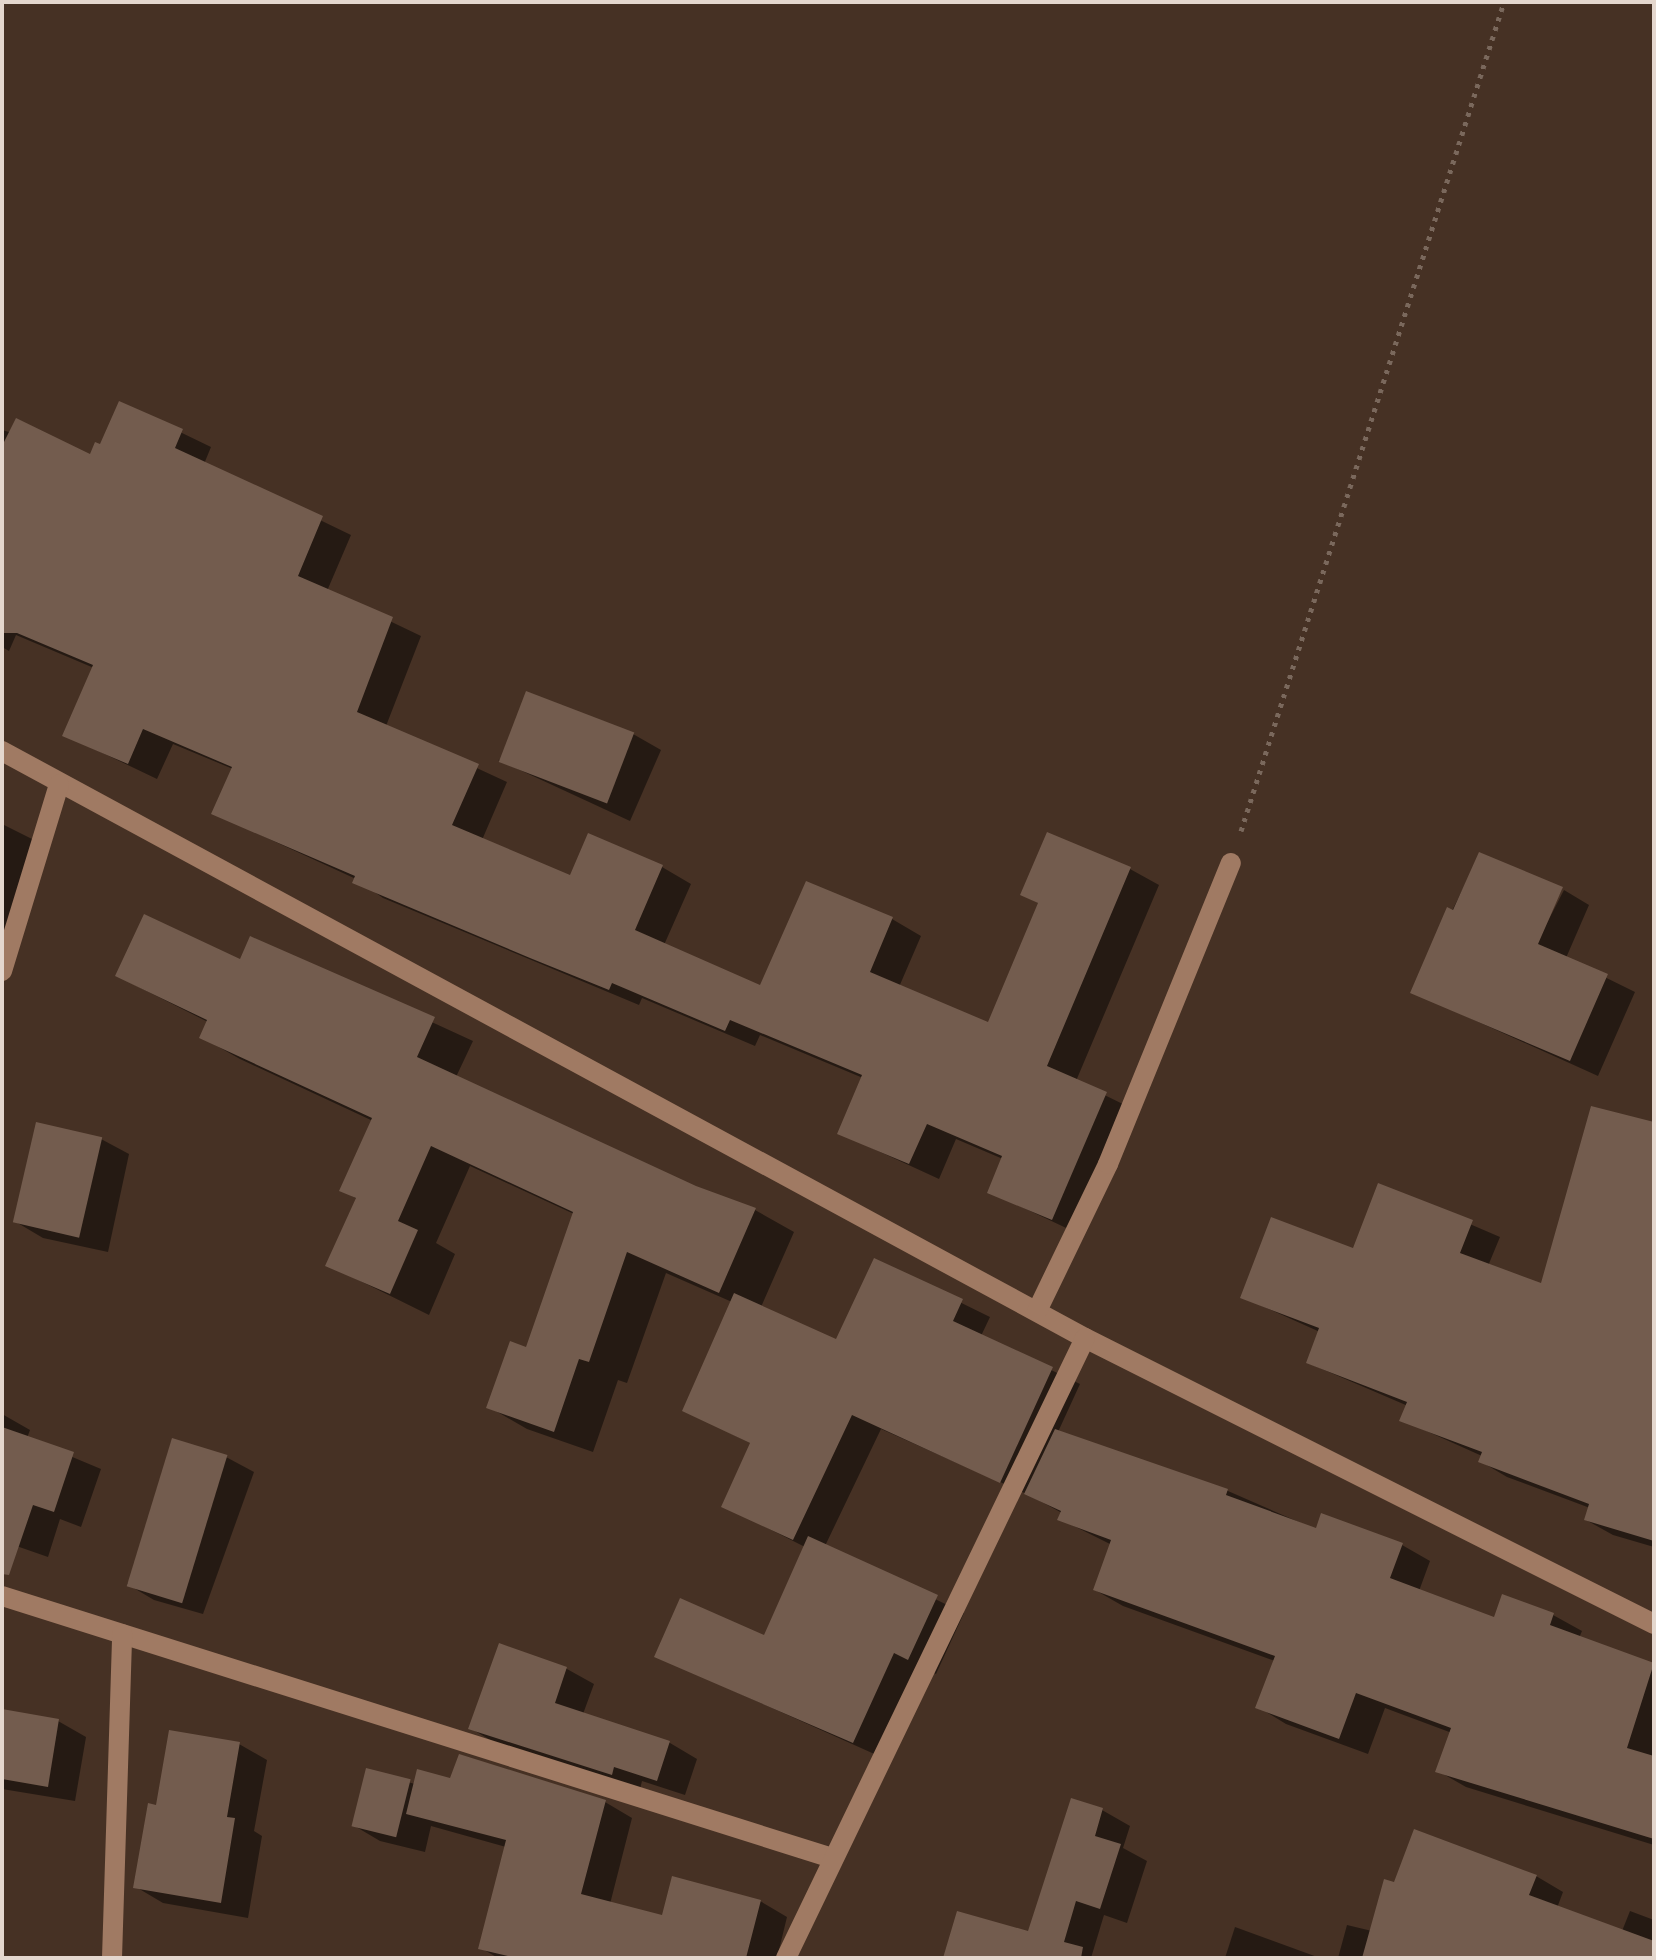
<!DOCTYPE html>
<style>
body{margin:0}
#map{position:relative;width:1656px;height:1960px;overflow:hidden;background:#463124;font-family:Lora,serif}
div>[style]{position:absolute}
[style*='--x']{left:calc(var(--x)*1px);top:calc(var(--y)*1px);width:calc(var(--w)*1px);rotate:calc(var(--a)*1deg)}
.shadow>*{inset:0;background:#0007}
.building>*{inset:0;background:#735c4e;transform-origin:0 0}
.path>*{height:5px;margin-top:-2.5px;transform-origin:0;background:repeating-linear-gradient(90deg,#7a685c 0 4px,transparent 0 10px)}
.minor>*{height:20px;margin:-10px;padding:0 10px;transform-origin:10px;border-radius:10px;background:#a07a63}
span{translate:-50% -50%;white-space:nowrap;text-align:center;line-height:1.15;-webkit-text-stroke:6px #251c16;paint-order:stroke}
.frame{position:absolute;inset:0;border:4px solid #e4d7ce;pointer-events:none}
</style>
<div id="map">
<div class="shadow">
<div style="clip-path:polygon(120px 403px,211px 447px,204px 464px,351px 535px,327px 591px,421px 636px,386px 726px,507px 782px,482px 840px,571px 878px,662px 867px,691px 884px,664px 945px,761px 987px,892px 919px,921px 936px,899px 987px,989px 1025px,1040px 904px,1023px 895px,1130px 869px,1159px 885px,1076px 1081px,1135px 1110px,1081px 1235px,990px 1192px,1003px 1159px,956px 1139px,939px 1179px,839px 1133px,863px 1078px,760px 1035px,755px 1046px,642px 998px,639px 1005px,383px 898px,356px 879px,213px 813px,233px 769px,173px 744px,157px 779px,65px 735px,94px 668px,16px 635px,9px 651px,2px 647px,2px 430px,91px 456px,101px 447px)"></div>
<div style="clip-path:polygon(633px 734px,661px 750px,630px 821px,498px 760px)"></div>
<div style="clip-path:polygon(2px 824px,46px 846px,2px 976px)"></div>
<div style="clip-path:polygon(1480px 854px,1562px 889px,1532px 952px,1564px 890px,1589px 905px,1566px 958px,1635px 992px,1598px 1076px,1412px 992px)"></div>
<div style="clip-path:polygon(251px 939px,473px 1041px,456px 1077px,695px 1188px,755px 1210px,794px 1232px,761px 1307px,837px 1342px,874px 1260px,990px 1317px,981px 1336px,1080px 1384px,1058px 1432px,1228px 1491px,1317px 1530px,1402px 1545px,1430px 1561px,1419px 1591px,1495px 1619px,1503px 1596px,1553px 1615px,1582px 1631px,1579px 1638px,1654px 1667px,1654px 1845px,1466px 1787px,1438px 1771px,1452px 1733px,1385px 1708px,1368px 1754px,1286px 1724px,1258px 1707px,1275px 1661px,1123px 1606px,1095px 1590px,1112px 1545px,1060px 1519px,1062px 1513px,1029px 1495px,881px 1429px,825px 1546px,964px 1613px,936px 1674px,922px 1668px,881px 1757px,656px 1656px,765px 1638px,805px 1547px,724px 1506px,752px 1444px,684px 1410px,732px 1302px,666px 1273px,627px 1383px,618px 1380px,593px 1452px,527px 1429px,489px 1407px,527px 1350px,574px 1214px,470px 1166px,436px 1243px,455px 1254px,429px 1315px,328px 1265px,357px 1199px,342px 1190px,373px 1121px,240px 1059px,201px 1037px,208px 1022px,117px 976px,241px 962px)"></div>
<div style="clip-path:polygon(1654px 1124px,1654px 1547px,1613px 1535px,1586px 1520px,1590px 1508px,1507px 1477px,1480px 1461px,1482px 1456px,1402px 1420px,1408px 1406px,1308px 1363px,1320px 1332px,1242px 1297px,1354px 1251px,1379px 1185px,1500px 1237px,1488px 1266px,1542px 1286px)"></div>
<div style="clip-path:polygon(101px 1139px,129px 1154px,108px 1252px,43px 1238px,16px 1222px)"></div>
<div style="clip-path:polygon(2px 1414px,30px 1430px,27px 1438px,101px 1469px,81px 1527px,60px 1519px,48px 1557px,2px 1541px)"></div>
<div style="clip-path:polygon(226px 1457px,254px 1472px,203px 1614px,154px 1600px,127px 1584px)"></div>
<div style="clip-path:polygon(500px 1645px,567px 1669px,594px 1684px,583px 1714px,670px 1743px,697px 1759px,685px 1795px,642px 1781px,640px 1789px,497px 1744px,470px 1728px)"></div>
<div style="clip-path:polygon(2px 1711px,58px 1721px,86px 1737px,75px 1801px,2px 1789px)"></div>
<div style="clip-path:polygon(239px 1744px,267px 1760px,254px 1831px,262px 1836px,248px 1918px,163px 1903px,136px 1887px,158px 1807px)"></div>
<div style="clip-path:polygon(367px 1771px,415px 1784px,451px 1780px,605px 1802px,632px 1818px,610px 1904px,663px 1917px,760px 1901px,787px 1917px,777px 1958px,498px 1958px,481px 1948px,506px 1847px,431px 1826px,425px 1852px,380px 1841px,353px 1825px)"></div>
<div style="clip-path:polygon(1102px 1810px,1130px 1826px,1123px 1848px,1147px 1861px,1127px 1923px,1104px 1915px,1091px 1958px,945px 1958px,1029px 1934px)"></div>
<div style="clip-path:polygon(1536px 1876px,1563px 1892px,1557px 1908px,1622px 1931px,1630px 1911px,1654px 1920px,1654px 1958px,1338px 1958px,1347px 1925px,1372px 1931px,1395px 1884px)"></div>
<div style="clip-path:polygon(1235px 1927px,1320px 1958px,1225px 1958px)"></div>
</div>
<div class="building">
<div style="clip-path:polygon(119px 401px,183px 429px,175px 448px,323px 516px,298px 576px,393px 617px,357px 712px,479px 764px,452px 825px,570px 875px,588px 833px,663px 865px,635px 930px,760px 985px,806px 881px,893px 917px,870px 972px,988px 1022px,1038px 903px,1020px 895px,1047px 832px,1131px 867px,1047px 1066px,1107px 1092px,1052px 1220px,987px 1193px,1002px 1156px,927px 1124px,909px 1164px,837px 1134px,862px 1075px,730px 1020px,725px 1031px,612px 983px,609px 990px,530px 958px,352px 883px,355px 876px,211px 814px,232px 767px,143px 729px,128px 764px,62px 736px,93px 665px,17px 633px,2px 633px,2px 446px,16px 418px,90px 454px,95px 442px,100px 444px)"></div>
<div style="left:526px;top:691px;width:116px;height:76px;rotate:21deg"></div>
<div style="clip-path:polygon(1479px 852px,1563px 887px,1538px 944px,1608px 974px,1570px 1061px,1410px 993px,1447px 907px,1453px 910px)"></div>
<div style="clip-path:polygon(144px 914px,240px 959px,250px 936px,435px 1017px,417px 1057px,696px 1186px,756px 1208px,719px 1293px,627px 1252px,589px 1362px,579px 1359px,554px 1432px,486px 1408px,510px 1341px,526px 1347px,573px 1212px,431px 1146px,398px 1221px,418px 1230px,390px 1294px,325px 1266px,356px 1198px,339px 1191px,372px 1118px,199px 1038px,207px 1020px,115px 976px)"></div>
<div style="clip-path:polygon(1591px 1106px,1654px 1122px,1654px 1541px,1584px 1520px,1589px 1504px,1478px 1462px,1482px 1452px,1399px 1421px,1407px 1402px,1306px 1363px,1319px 1328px,1240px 1298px,1271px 1217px,1353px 1248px,1378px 1183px,1473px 1220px,1460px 1253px,1541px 1283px)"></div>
<div style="left:36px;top:1122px;width:68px;height:103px;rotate:13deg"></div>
<div style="clip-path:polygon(874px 1258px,963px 1299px,953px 1321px,1053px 1367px,1000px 1483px,852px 1415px,793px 1540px,721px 1507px,750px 1443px,682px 1411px,734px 1293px,836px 1339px)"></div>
<div style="clip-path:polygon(2px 1427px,74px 1452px,54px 1512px,33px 1505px,9px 1575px,2px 1574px)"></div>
<div style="clip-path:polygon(1055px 1429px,1228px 1489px,1226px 1495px,1316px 1528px,1321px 1513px,1403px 1543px,1390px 1578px,1494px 1617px,1502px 1594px,1554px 1613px,1550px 1625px,1654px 1663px,1627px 1748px,1654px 1756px,1654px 1839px,1435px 1772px,1451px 1728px,1356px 1693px,1339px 1739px,1255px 1708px,1275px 1656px,1093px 1590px,1111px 1540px,1057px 1520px,1061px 1511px,1024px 1494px)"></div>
<div style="left:172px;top:1438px;width:58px;height:155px;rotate:17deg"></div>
<div style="clip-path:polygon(808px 1536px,938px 1595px,908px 1660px,894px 1653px,853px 1743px,654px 1657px,680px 1598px,764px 1635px)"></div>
<div style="clip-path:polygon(499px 1643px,567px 1667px,555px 1703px,670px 1741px,657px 1781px,614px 1767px,612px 1775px,468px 1729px)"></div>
<div style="clip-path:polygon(2px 1709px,59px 1719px,48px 1787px,2px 1779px)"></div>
<div style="clip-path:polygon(169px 1730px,240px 1742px,227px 1817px,235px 1818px,221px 1903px,133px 1888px,148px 1803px,156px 1805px)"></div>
<div style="clip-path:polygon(459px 1754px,606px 1800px,581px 1894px,662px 1915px,672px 1876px,761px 1900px,746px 1958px,516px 1958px,478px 1949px,506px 1840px,406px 1814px,417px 1769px,450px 1778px)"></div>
<div style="left:366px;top:1768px;width:46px;height:60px;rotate:14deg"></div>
<div style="clip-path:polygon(1071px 1798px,1103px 1808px,1095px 1836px,1121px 1844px,1100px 1909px,1076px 1901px,1064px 1942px,1083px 1947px,1081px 1958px,943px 1958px,957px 1911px,1028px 1931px)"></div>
<div style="clip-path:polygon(1414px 1829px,1537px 1875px,1529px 1895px,1654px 1941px,1654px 1958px,1362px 1958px,1384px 1879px,1394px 1882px)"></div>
</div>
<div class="path">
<div style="--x:1241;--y:831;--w:870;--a:-72.4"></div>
</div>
<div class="minor">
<div style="--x:2;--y:751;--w:1232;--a:28.46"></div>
<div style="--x:1085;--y:1338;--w:637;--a:26.69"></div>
<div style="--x:2;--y:971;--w:195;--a:-73"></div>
<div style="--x:1037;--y:1311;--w:163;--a:-64.2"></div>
<div style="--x:1108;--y:1164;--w:325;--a:-67.8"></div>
<div style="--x:2;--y:1596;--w:870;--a:17.52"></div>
<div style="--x:112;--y:1958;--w:324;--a:-88.2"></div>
<div style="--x:786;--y:1958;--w:688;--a:-64.25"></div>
</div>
<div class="frame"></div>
</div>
